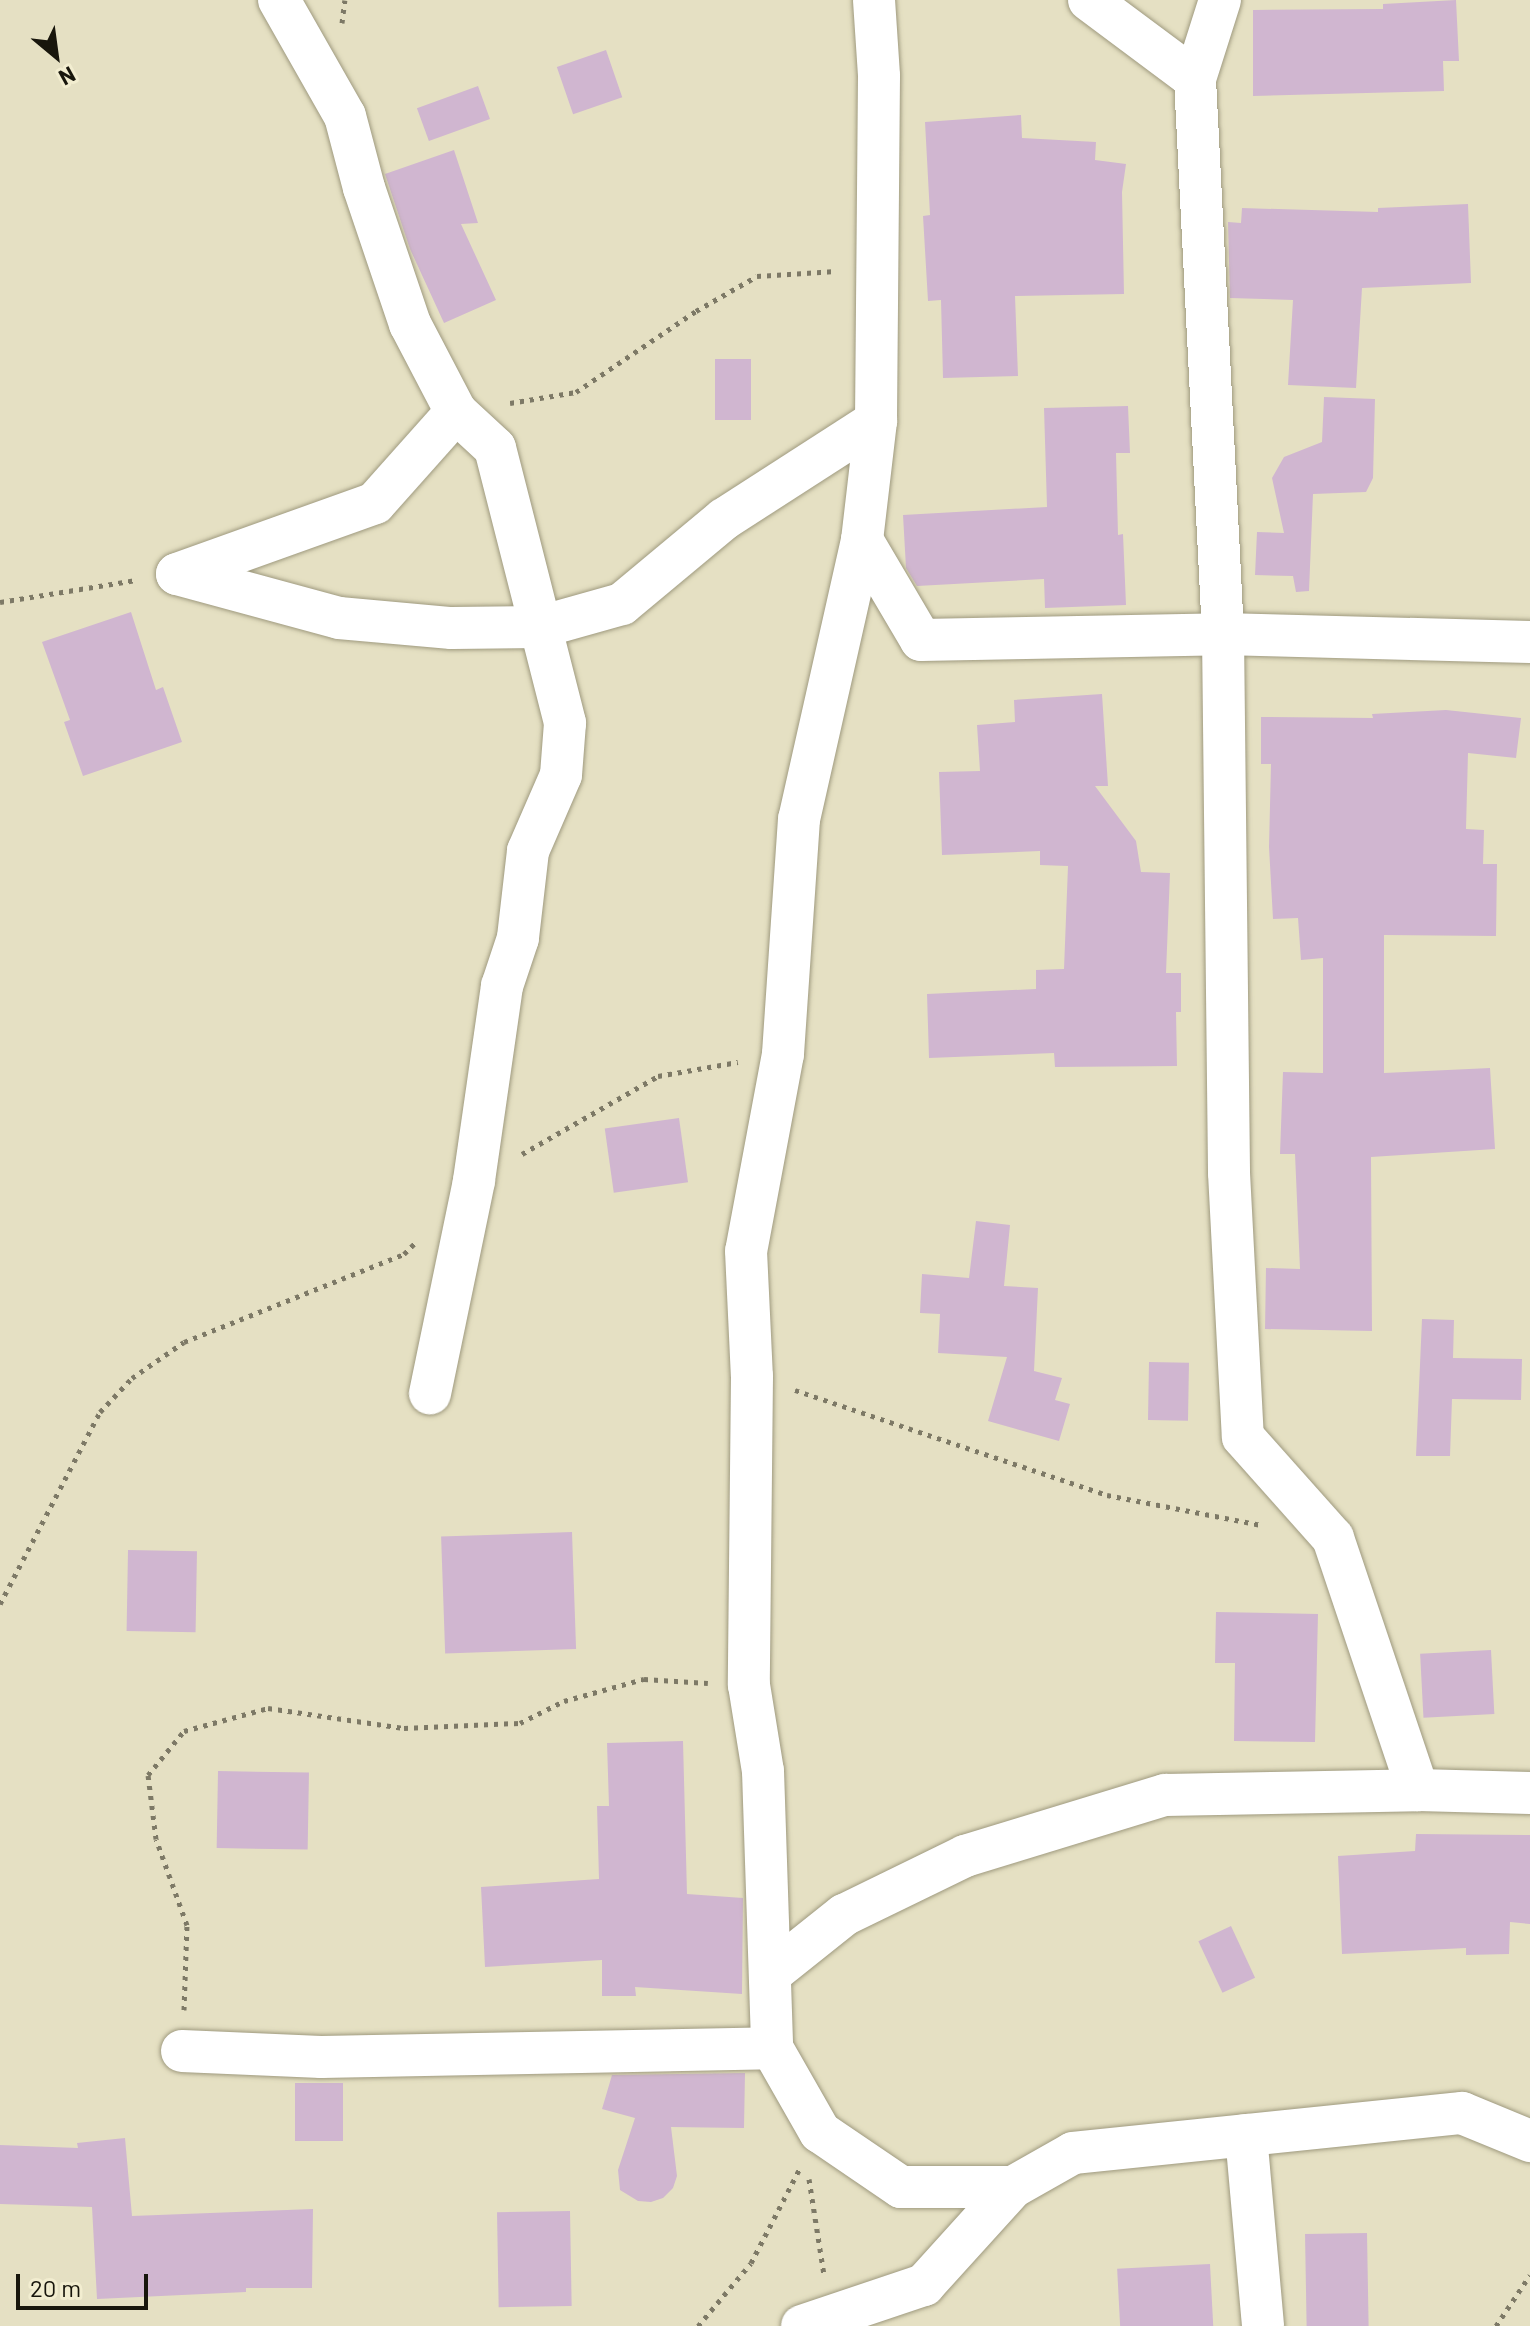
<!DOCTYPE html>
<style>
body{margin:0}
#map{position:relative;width:1530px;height:2326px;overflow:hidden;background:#e5e0c3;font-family:Barlow,sans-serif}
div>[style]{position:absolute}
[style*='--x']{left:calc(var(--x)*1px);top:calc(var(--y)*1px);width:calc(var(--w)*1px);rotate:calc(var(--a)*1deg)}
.building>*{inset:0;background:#d0b6d0;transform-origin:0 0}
.path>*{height:5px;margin-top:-2.5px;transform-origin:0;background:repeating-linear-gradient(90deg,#7d7966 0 4px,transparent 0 10px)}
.roads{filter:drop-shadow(0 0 2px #9f9a7f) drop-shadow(0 0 2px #9f9a7f)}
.minor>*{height:42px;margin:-21px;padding:0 21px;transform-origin:21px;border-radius:21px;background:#fff}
span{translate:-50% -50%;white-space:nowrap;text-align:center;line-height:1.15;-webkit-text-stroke:8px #f2edd0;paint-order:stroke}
.north{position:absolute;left:16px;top:16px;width:80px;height:80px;-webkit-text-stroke:6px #f2edd0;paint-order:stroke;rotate:151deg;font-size:22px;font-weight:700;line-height:32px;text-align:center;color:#18160c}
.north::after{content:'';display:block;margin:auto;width:28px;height:36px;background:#18160c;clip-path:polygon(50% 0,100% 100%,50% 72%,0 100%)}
.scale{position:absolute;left:16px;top:2274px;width:132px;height:36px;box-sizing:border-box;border:4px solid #18160c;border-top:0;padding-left:10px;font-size:24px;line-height:28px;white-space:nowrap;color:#18160c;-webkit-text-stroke:6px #f2edd0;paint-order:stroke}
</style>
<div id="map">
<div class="building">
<div style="clip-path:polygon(1456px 0,1459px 61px,1443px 61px,1444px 91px,1253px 96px,1253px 10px,1383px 9px,1383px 4px)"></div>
<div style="left:606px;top:50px;width:50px;height:52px;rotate:71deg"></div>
<div style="left:478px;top:86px;width:35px;height:65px;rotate:70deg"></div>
<div style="clip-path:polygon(1021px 115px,1022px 138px,1096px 142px,1095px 160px,1126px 164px,1122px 192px,1124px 294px,1015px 296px,1018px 376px,943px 378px,941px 300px,928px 301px,923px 216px,930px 215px,925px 122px)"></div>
<div style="clip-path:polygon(454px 150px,478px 223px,461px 224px,496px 300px,444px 323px,410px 249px,385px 174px)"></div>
<div style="clip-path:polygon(1468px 204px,1471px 283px,1362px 288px,1356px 388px,1288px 385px,1293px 300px,1230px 298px,1228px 222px,1241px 223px,1242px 208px,1378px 212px,1378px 208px)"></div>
<div style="left:715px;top:359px;width:36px;height:61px"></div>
<div style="clip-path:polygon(1324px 397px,1375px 399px,1373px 478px,1366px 492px,1313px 494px,1309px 591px,1296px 592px,1293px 576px,1255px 575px,1257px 532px,1284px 533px,1272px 478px,1284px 457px,1322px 442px)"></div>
<div style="clip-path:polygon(1128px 406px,1130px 453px,1116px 453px,1118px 535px,1123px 534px,1126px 605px,1045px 608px,1044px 579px,917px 586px,906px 568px,903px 515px,1047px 507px,1044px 408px)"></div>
<div style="clip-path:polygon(131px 612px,156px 690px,163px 687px,182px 742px,83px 776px,64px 722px,70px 720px,42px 642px)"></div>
<div style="clip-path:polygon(1102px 694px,1108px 786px,1095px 786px,1136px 841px,1141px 872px,1170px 873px,1166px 973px,1181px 973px,1181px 1012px,1176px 1012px,1177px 1066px,1055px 1067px,1054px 1053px,929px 1058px,927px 994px,1036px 989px,1036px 970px,1064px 969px,1068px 866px,1040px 865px,1040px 851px,942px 855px,939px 772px,980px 771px,977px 725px,1015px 722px,1014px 700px)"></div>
<div style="clip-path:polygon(1446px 710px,1521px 718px,1516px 758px,1468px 753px,1466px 829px,1484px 830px,1483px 864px,1497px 864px,1496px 936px,1384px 935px,1384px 1073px,1490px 1068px,1495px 1149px,1371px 1157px,1372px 1331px,1265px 1329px,1266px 1268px,1300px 1269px,1295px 1154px,1280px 1154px,1283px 1072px,1323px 1073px,1323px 958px,1301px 960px,1298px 918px,1273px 919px,1269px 847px,1271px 764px,1261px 764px,1261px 717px,1373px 718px,1372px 714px)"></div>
<div style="left:679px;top:1118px;width:65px;height:75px;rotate:82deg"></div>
<div style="clip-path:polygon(976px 1221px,1010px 1225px,1004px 1286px,1038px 1288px,1034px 1371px,1062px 1378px,1055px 1400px,1070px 1404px,1059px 1441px,988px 1421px,1007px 1357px,938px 1353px,940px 1314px,920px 1313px,922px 1274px,969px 1278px)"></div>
<div style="clip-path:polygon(1422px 1319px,1454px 1320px,1453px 1358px,1522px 1359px,1521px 1400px,1452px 1399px,1450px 1456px,1416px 1456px)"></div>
<div style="left:1149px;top:1362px;width:40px;height:58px;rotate:1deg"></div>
<div style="left:572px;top:1532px;width:117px;height:131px;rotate:88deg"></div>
<div style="left:128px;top:1550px;width:69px;height:81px;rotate:1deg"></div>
<div style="clip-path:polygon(1216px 1612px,1318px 1614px,1315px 1742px,1234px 1741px,1235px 1663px,1215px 1663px)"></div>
<div style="left:1491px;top:1650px;width:64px;height:71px;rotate:87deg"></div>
<div style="clip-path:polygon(683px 1741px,687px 1894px,743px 1898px,742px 1994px,635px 1987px,636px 1996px,602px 1996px,602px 1960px,485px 1967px,481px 1887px,599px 1879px,597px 1806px,609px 1806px,607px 1743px)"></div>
<div style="left:218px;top:1771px;width:91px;height:77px;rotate:1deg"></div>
<div style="clip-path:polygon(1416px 1834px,1530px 1835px,1530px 1924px,1510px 1922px,1509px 1954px,1466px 1955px,1466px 1948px,1342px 1954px,1338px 1856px,1415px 1851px)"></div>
<div style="left:1231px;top:1926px;width:57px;height:36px;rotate:65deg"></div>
<div style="clip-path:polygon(745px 2073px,744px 2128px,671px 2127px,677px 2176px,673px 2188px,663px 2198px,651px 2202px,638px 2201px,620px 2190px,618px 2170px,635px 2118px,602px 2109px,612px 2075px)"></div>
<div style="left:295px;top:2083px;width:48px;height:58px"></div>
<div style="clip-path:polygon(125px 2138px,132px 2216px,313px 2209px,312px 2288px,246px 2288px,246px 2292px,97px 2299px,92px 2207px,0 2204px,0 2145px,78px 2148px,77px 2143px)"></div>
<div style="left:570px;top:2211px;width:95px;height:73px;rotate:89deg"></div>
<div style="left:1367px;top:2233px;width:93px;height:62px;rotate:89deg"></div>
<div style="left:1210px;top:2264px;width:62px;height:93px;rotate:87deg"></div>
</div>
<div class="path">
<div style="--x:342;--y:23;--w:23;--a:-83"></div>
<div style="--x:510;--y:403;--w:67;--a:-9.5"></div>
<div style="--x:576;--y:392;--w:145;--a:-34"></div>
<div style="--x:696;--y:311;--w:70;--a:-29.8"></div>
<div style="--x:757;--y:276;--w:79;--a:-3.6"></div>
<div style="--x:0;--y:602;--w:138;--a:-9.2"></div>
<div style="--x:522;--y:1154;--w:157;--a:-29.8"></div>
<div style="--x:658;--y:1076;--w:81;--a:-9.9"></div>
<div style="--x:795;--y:1390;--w:329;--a:18.6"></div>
<div style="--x:1107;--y:1495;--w:157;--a:11"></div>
<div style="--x:0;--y:1604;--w:216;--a:-62.5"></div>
<div style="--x:100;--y:1412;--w:47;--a:-46.7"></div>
<div style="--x:132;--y:1378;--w:63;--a:-34.7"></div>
<div style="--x:184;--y:1342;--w:237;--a:-21.8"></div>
<div style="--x:404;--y:1254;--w:18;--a:-45"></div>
<div style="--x:184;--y:2010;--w:85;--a:-88"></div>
<div style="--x:187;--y:1925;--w:91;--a:-109.8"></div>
<div style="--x:156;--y:1839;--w:64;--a:-97.1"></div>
<div style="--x:148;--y:1775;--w:57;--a:-50.7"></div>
<div style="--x:184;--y:1731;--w:87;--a:-15.3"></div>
<div style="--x:268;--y:1708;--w:137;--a:8.4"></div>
<div style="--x:404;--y:1728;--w:116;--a:-2.5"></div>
<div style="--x:520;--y:1723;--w:49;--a:-26.6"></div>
<div style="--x:564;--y:1701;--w:83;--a:-15.4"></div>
<div style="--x:644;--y:1679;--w:64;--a:3.6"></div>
<div style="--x:809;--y:2179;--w:97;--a:81.1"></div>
<div style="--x:698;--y:2326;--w:82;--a:-49.9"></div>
<div style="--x:751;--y:2263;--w:107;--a:-62.7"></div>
<div style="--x:1496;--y:2326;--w:61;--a:-56.3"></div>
</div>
<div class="roads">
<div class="minor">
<div style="--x:279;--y:0;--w:133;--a:60.4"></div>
<div style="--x:345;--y:116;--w:74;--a:75.2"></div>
<div style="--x:364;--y:188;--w:144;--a:71.3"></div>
<div style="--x:410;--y:324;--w:99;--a:62.4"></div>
<div style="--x:456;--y:412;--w:53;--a:42.7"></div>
<div style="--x:495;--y:448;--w:284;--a:75.7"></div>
<div style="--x:565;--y:723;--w:52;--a:94.4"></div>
<div style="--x:561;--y:775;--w:83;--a:113.5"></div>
<div style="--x:528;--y:851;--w:88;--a:96.6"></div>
<div style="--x:518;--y:938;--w:51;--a:108.4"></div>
<div style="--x:502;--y:986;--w:197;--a:98.2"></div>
<div style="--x:474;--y:1181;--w:217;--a:101.7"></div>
<div style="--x:874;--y:0;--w:76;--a:86.2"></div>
<div style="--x:879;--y:76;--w:345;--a:90.5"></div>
<div style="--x:876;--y:421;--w:120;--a:96.7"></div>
<div style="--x:862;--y:540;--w:286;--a:102.7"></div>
<div style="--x:799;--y:819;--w:236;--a:93.9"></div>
<div style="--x:783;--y:1054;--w:200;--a:100.6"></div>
<div style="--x:746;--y:1251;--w:125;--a:87.3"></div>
<div style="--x:752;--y:1376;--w:309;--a:90.6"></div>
<div style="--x:749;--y:1685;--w:87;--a:80.8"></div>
<div style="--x:763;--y:1771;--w:277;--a:88.1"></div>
<div style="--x:772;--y:2048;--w:97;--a:60.3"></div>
<div style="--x:820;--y:2132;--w:98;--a:34.2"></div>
<div style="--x:901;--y:2187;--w:112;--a:0"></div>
<div style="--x:1089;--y:0;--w:132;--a:36.7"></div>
<div style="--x:1220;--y:0;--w:83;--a:107.6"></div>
<div style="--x:1195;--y:79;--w:556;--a:87.11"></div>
<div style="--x:1223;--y:634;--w:539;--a:89.36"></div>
<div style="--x:1229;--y:1173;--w:264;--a:87"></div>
<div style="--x:1243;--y:1437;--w:135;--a:48.3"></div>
<div style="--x:1333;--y:1538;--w:266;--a:71.4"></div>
<div style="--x:862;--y:540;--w:116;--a:59.5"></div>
<div style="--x:921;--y:640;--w:302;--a:-1.1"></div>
<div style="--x:1223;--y:634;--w:307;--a:1.5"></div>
<div style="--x:177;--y:574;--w:168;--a:15.2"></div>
<div style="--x:339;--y:618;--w:113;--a:5.1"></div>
<div style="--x:452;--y:628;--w:88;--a:-0.7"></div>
<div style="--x:540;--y:627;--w:85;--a:-15.7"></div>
<div style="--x:622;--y:604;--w:133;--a:-39.8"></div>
<div style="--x:724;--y:519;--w:181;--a:-32.8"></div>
<div style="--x:177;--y:574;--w:210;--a:-19.7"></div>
<div style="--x:375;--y:503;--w:122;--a:-48.3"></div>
<div style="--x:770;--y:1974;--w:95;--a:-38.6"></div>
<div style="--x:844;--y:1915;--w:135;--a:-26"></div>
<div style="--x:965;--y:1856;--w:209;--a:-17"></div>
<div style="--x:1165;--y:1795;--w:253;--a:-1.1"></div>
<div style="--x:1418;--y:1790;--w:112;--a:1.5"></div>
<div style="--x:182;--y:2051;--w:139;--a:2.5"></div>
<div style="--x:321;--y:2057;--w:451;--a:-1.1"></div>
<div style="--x:1246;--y:2135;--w:192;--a:84.9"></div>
<div style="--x:802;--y:2326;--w:129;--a:-18.6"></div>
<div style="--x:924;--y:2285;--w:132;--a:-47.8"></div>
<div style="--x:1013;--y:2187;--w:69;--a:-29.5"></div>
<div style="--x:1073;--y:2153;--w:391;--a:-5.9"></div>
<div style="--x:1462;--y:2113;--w:74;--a:22.4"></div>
</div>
</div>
<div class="north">N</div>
<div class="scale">20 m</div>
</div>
